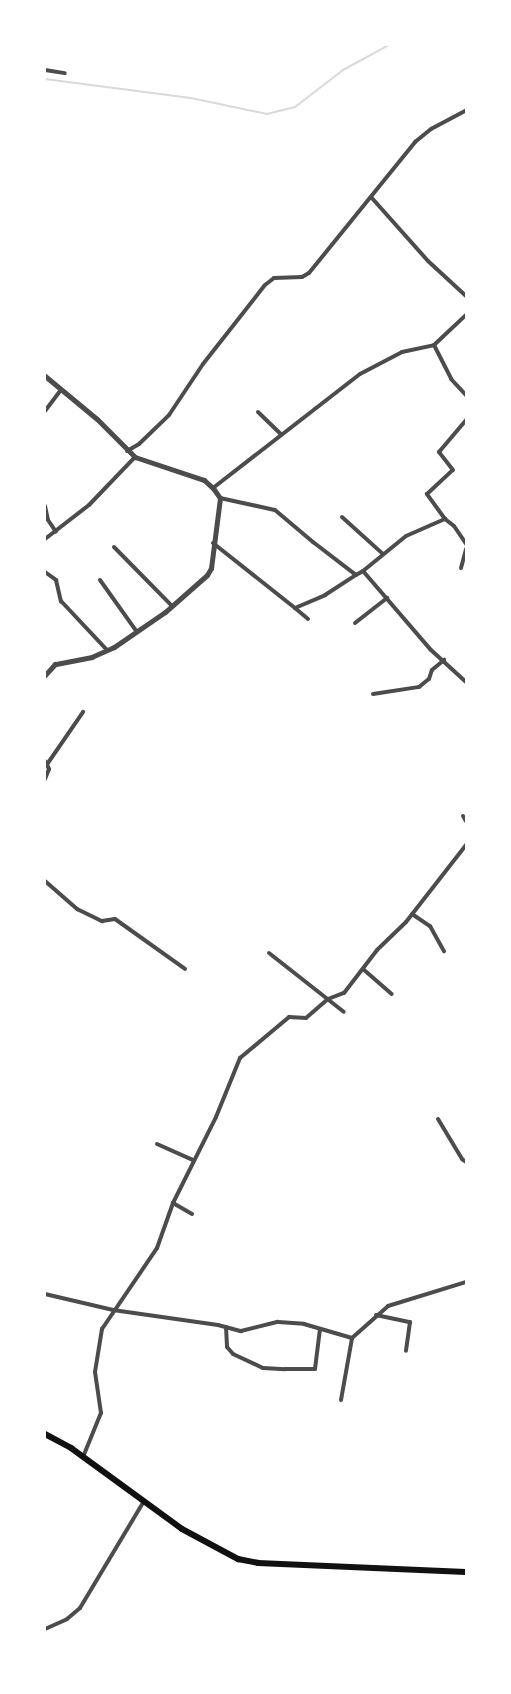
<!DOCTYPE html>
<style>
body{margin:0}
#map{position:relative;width:511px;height:1694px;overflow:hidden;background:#fff;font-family:Helvetica,sans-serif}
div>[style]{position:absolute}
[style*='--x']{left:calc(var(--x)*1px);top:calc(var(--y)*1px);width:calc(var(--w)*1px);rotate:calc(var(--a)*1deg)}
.stream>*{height:2px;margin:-1px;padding:0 1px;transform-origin:1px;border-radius:1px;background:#d9d9d9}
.minor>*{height:4px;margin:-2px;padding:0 2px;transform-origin:2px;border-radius:2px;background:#4c4c4c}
.tertiary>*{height:5px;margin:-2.5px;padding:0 2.5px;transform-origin:2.5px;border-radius:2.5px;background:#4c4c4c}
.primary>*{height:6px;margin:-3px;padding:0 3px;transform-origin:3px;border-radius:3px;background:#111}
span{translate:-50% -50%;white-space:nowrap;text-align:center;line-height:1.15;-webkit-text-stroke:5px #fff;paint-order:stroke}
.frame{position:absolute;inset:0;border:46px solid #fff;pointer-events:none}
</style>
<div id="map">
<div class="stream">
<div style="--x:45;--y:79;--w:147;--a:7.4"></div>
<div style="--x:191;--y:98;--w:78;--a:11.9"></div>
<div style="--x:267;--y:114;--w:29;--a:-14"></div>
<div style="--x:295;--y:107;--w:61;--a:-37.6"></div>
<div style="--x:343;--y:70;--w:52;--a:-28.5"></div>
</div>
<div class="minor">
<div style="--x:45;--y:70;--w:20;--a:9"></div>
<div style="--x:371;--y:197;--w:86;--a:48.3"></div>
<div style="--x:428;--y:261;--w:52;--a:42.6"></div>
<div style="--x:434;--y:345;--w:38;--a:63"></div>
<div style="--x:451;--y:379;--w:22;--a:47"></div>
<div style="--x:45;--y:411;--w:26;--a:-53"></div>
<div style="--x:258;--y:412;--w:32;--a:44"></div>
<div style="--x:127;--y:451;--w:14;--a:-30"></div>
<div style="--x:139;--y:444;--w:42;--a:-44"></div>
<div style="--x:169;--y:415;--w:61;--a:-56.3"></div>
<div style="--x:203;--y:364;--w:100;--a:-51.9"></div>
<div style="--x:265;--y:285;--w:11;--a:-38"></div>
<div style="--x:274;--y:278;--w:28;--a:-2"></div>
<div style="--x:302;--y:277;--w:8;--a:-30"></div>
<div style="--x:309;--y:273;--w:169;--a:-51"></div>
<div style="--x:415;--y:142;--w:21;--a:-39"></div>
<div style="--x:431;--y:129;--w:40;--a:-28"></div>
<div style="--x:213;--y:488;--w:186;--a:-37.8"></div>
<div style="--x:360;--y:374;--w:47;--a:-27.6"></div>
<div style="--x:402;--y:352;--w:33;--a:-12"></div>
<div style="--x:434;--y:345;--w:44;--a:-43.2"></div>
<div style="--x:220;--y:498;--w:56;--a:12.3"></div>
<div style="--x:275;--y:510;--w:50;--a:40.1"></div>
<div style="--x:313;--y:542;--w:54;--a:37.5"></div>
<div style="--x:356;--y:575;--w:8;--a:-30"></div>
<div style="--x:363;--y:571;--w:104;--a:49.3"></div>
<div style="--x:431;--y:650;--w:47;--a:42.4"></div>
<div style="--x:45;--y:506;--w:14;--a:78"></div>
<div style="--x:48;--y:520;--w:14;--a:56"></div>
<div style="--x:342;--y:517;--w:55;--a:42.1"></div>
<div style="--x:445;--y:519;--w:31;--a:-126"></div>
<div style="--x:427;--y:494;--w:35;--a:-43"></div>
<div style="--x:453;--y:470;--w:23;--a:-128"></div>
<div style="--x:439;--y:452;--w:42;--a:-49.8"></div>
<div style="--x:45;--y:539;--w:56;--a:-37.7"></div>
<div style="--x:89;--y:505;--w:66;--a:-46.2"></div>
<div style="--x:213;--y:543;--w:105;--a:38.4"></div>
<div style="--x:295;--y:608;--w:33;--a:-23"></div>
<div style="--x:325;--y:595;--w:37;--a:-33"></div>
<div style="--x:114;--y:547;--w:83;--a:45.5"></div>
<div style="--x:461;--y:568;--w:20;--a:-75"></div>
<div style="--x:363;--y:571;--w:55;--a:-39.1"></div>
<div style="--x:406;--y:536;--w:43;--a:-23.6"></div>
<div style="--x:445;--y:519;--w:11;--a:38"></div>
<div style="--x:454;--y:526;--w:22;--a:56"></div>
<div style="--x:45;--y:572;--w:14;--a:36"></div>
<div style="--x:56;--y:580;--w:22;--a:77"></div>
<div style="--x:61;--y:601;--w:67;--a:46.8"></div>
<div style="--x:100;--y:580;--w:64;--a:54.6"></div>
<div style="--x:295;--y:608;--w:17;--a:40"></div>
<div style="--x:355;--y:623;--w:41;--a:-38"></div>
<div style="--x:373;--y:694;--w:47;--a:-8.7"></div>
<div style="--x:419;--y:687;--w:13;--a:-39"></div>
<div style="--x:429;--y:679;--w:9;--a:-72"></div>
<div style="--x:432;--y:670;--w:16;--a:-40"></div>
<div style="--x:45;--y:761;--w:9;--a:63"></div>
<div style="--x:49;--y:769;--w:11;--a:112"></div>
<div style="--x:48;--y:763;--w:62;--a:-55.5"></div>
<div style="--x:463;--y:816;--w:6;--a:59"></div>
<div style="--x:45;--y:881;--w:43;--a:41.2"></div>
<div style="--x:77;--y:909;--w:28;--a:26"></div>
<div style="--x:102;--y:921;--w:13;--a:-9"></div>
<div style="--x:115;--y:919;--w:86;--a:35.5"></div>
<div style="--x:412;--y:914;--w:22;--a:34"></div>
<div style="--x:430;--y:926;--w:29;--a:61"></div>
<div style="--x:269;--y:953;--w:95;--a:38.2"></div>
<div style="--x:363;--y:969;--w:38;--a:41"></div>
<div style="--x:438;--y:1119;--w:47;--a:59"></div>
<div style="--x:462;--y:1159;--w:5;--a:37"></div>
<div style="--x:157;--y:1144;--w:39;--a:24"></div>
<div style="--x:173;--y:1203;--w:22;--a:30"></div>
<div style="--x:45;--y:1294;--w:70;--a:13.2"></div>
<div style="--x:113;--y:1310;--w:106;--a:8.1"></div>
<div style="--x:218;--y:1325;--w:24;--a:15"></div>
<div style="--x:241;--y:1331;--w:38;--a:-14"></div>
<div style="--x:278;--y:1322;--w:26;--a:4"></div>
<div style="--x:304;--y:1324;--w:50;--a:16.3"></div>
<div style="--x:352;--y:1338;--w:48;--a:-41.6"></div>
<div style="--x:388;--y:1306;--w:82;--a:-17.1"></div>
<div style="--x:376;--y:1315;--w:35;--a:12"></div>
<div style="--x:410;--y:1322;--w:29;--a:98"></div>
<div style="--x:226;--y:1327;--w:20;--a:87"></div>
<div style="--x:227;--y:1347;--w:9;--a:49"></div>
<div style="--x:233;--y:1354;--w:33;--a:25"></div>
<div style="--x:263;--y:1368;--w:22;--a:3"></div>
<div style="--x:285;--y:1369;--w:30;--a:0"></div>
<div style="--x:315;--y:1369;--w:40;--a:-82.9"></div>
<div style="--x:341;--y:1400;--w:63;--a:-79.9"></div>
<div style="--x:83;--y:1457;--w:48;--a:-67.8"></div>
<div style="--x:101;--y:1413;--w:41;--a:-98.3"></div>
<div style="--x:95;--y:1372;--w:44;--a:-80.8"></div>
<div style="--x:102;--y:1329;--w:98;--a:-55.8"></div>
<div style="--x:157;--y:1248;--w:48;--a:-70.4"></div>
<div style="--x:173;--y:1203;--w:96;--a:-63.4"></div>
<div style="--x:216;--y:1117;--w:64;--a:-67.9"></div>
<div style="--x:240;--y:1058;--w:64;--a:-39.9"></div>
<div style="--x:289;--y:1017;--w:17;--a:3"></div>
<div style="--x:306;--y:1018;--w:29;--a:-41"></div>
<div style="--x:328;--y:999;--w:17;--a:-21"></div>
<div style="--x:344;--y:993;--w:54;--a:-52.5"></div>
<div style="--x:377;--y:950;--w:40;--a:-44"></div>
<div style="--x:406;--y:922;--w:98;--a:-52.1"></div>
<div style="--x:45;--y:1629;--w:24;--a:-24"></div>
<div style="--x:67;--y:1619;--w:17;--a:-40"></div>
<div style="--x:80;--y:1608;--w:125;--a:-59.1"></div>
</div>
<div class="tertiary">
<div style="--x:45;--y:376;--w:67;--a:39.6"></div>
<div style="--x:97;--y:419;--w:54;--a:45"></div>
<div style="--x:135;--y:457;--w:73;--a:18.4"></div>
<div style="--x:204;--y:480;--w:12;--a:42"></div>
<div style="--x:213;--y:488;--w:12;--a:55"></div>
<div style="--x:220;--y:498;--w:71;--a:97.3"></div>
<div style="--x:211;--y:568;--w:8;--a:120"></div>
<div style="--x:207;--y:575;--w:56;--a:138.6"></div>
<div style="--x:165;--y:612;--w:62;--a:145.5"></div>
<div style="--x:114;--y:647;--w:24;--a:156"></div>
<div style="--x:92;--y:657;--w:38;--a:169"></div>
<div style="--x:55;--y:664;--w:15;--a:132"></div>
</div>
<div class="primary">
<div style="--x:45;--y:1434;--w:30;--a:28"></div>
<div style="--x:71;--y:1448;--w:137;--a:36.1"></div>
<div style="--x:182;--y:1529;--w:64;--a:28.2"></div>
<div style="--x:238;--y:1559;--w:20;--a:11"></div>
<div style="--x:258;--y:1563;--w:208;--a:2.5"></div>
</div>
<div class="frame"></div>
</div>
